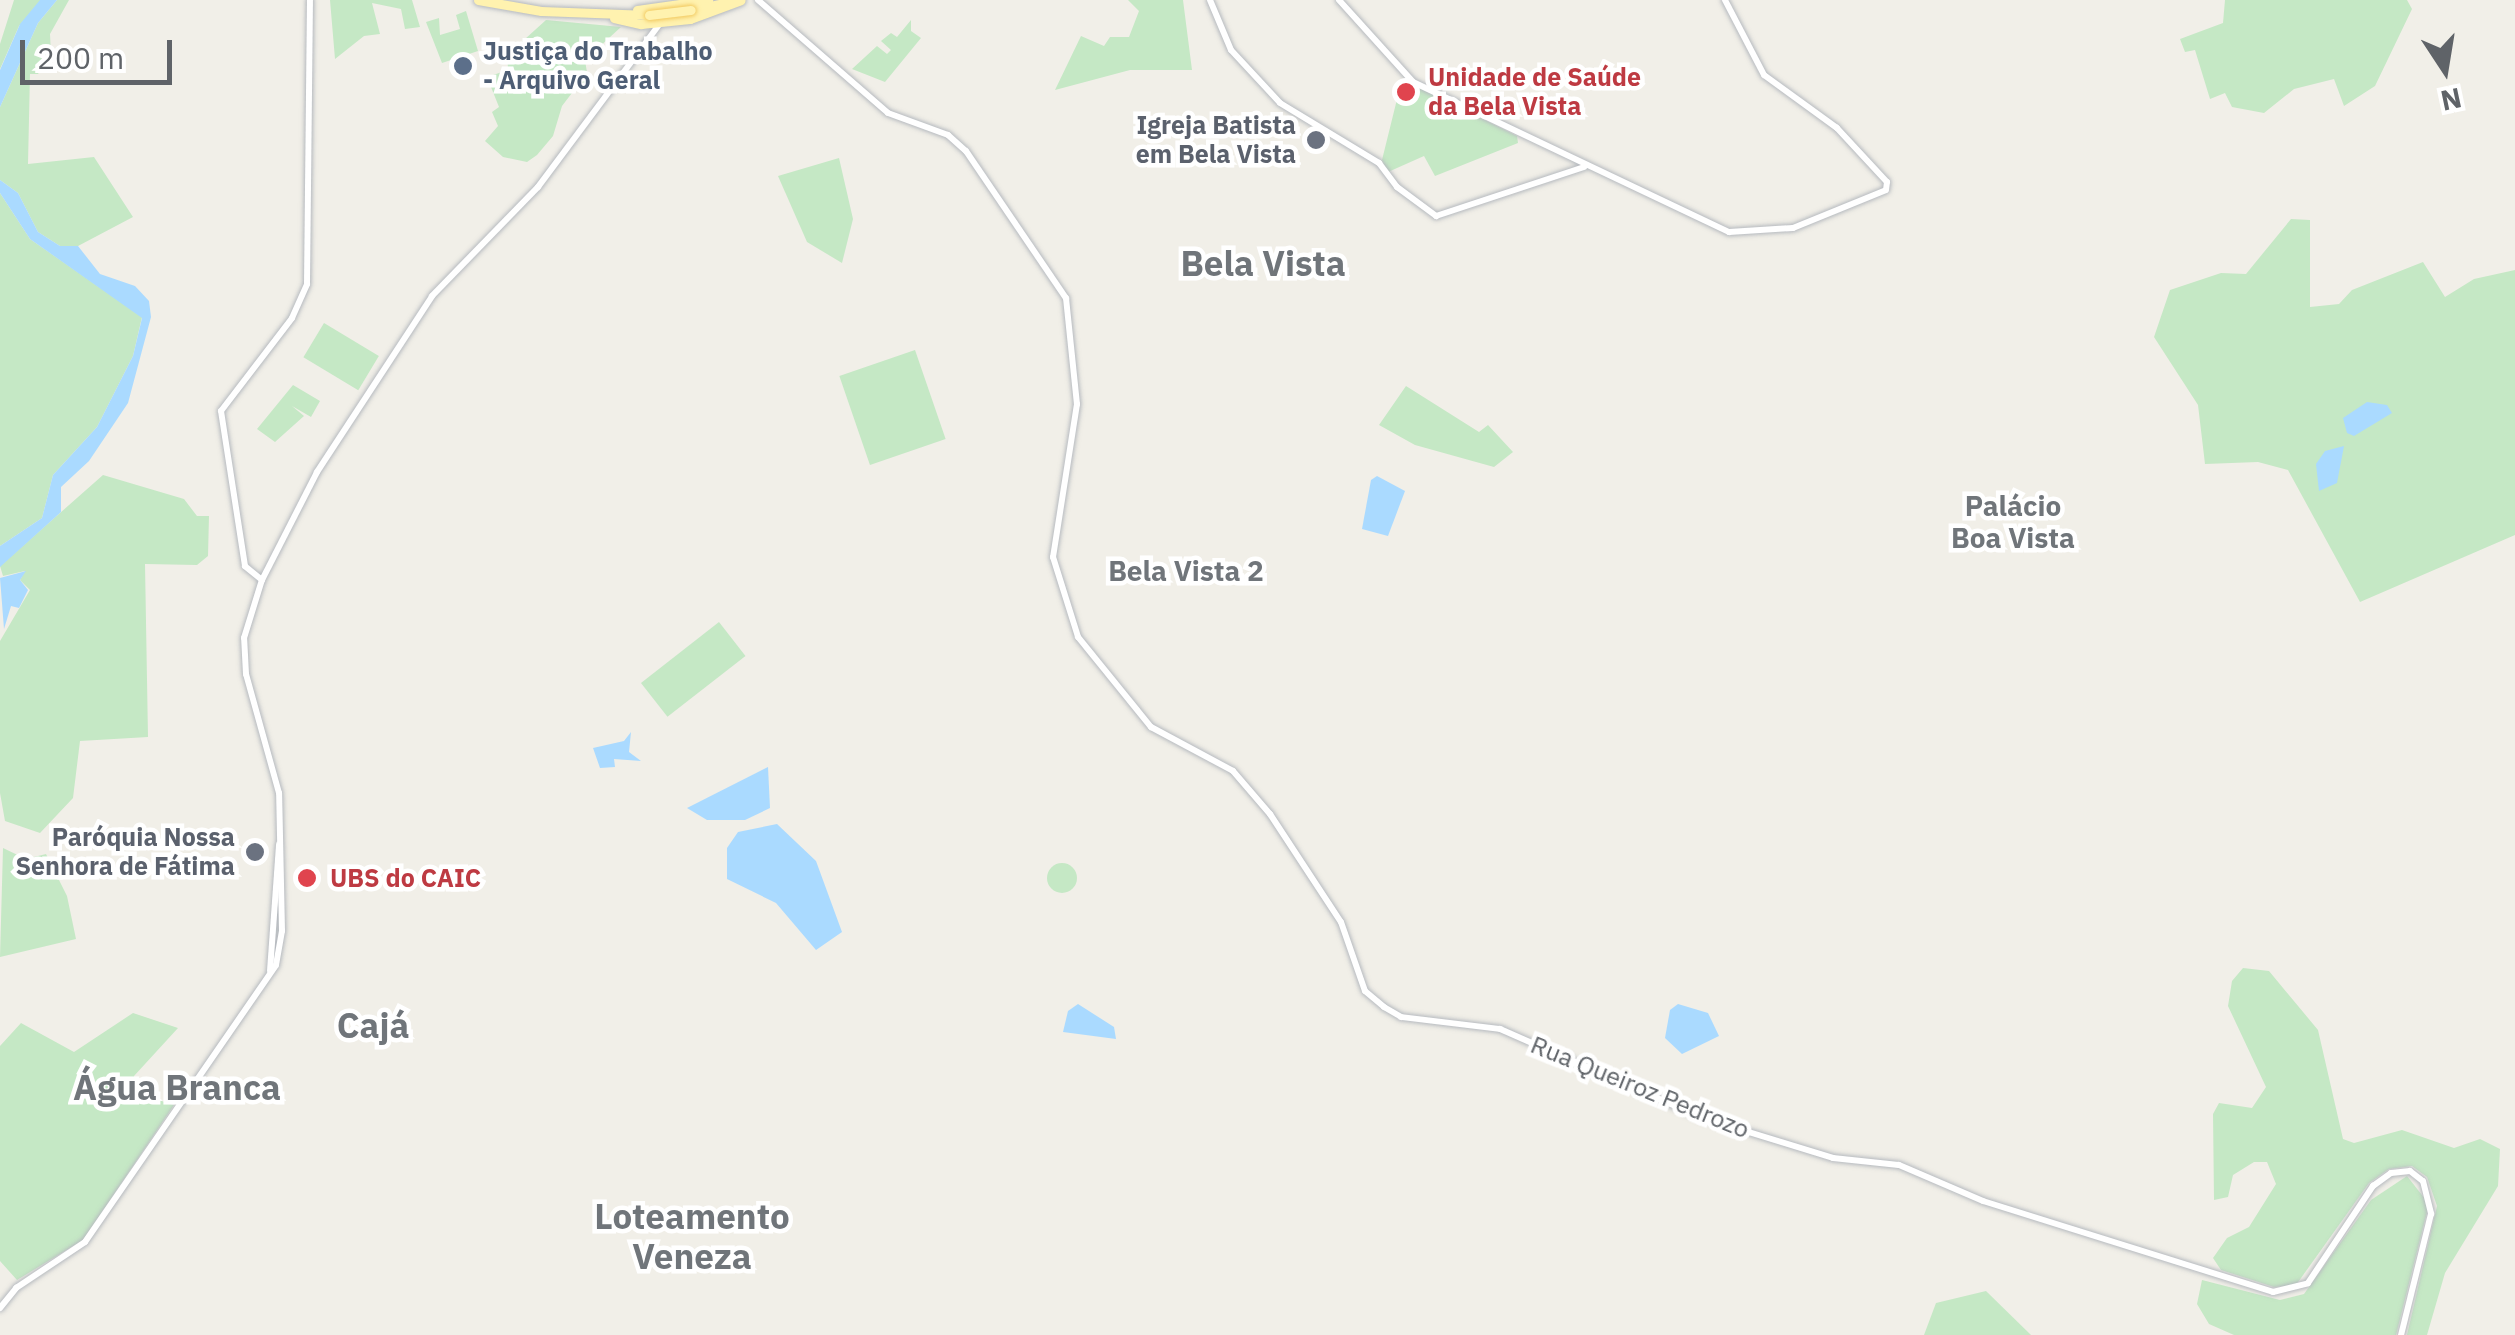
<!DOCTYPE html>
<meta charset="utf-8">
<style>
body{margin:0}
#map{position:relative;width:2515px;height:1335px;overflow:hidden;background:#f1efe8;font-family:"IBM Plex Sans",sans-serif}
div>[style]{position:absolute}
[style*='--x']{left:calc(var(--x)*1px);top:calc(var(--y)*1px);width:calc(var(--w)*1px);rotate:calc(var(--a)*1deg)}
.green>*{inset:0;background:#c5e8c5;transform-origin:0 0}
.round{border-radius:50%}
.water>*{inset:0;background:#aadaff}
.roads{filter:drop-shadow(0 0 2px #b6babf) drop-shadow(0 0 2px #b6babf)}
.secondary>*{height:6px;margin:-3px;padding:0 3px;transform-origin:3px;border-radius:3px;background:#fff}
.primary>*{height:9px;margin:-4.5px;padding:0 4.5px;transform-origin:4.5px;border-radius:4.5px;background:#fff2af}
.bridges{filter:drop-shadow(0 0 2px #f2c960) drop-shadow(0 0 2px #f2c960)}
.primary-bridge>*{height:9px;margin:-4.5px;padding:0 4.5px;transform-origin:4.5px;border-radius:4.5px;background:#fff2af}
.dots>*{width:28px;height:28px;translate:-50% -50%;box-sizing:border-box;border:5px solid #fff;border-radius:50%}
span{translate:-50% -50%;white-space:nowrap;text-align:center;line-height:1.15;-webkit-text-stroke:9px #fff;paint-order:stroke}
.service-label{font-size:25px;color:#4e5e75;font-weight:700}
.left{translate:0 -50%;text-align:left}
.health-label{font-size:25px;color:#be3a42;font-weight:700}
.worship-label{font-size:25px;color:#5b616d;font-weight:700}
.right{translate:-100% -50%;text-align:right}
.street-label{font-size:25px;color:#5f6368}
.neighbourhood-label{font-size:28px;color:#70757a;font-weight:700}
.district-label{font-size:35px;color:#70757a;font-weight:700}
.north{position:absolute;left:2395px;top:20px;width:100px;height:100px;-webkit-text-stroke:8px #fff;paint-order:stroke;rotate:168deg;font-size:28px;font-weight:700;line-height:40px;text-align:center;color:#5f6368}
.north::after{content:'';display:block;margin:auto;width:35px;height:45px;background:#5f6368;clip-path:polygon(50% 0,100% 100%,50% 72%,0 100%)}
.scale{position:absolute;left:20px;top:40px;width:152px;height:45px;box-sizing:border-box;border:5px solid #5f6368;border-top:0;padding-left:12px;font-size:30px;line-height:35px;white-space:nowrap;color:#5f6368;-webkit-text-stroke:8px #fff;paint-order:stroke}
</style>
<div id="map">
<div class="green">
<div style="clip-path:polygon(14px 0,41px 0,19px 26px,0 69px,0 44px)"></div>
<div style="clip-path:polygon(57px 0,69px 0,50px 34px,51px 54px,38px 74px,30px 74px,28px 164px,94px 157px,133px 217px,78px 246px,60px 246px,38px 232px,18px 193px,0 180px,0 107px,38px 23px)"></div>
<div style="clip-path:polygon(330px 0,412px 0,420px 27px,405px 29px,401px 9px,372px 3px,380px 34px,364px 36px,335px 59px)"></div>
<div style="clip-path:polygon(1128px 0,1183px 0,1192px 70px,1130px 70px,1055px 90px,1081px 36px,1104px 46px,1110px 37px,1129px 37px,1139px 11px)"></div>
<div style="clip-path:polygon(2225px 0,2407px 0,2412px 9px,2375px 86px,2344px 106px,2334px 79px,2294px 89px,2264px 113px,2232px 107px,2225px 93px,2210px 99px,2195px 50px,2185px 52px,2180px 39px,2223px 23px)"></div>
<div style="clip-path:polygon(466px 11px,478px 51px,442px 63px,426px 22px,439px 18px,440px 35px,460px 29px,456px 15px)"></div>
<div style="clip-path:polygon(546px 20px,621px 27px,585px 60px,589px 85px,575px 89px,562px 106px,553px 136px,537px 155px,527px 162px,503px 157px,485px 141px,498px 126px,492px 112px,499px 107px,487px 77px,508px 70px,507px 47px,514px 49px)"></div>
<div style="clip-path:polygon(911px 20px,911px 31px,921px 38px,885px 82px,852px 69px,877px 46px,887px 54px,891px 50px,881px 41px,891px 33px,897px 37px)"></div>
<div style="clip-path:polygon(1402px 79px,1517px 136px,1518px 143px,1435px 176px,1424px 156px,1388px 172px,1382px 160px)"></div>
<div style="clip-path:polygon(839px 158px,853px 219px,842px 263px,807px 242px,778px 176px)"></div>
<div style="clip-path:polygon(0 193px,30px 239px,142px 317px,133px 356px,97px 427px,53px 475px,42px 518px,0 546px)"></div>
<div style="clip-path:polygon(2291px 219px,2310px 220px,2310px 307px,2339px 304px,2352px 290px,2423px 262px,2445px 297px,2474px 279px,2515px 270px,2515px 535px,2360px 602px,2288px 470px,2258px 462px,2205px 464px,2198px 405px,2154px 337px,2170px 290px,2221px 273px,2246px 274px)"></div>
<div style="left:324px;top:323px;width:64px;height:40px;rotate:31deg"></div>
<div style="left:915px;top:350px;width:94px;height:80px;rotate:71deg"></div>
<div style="clip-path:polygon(293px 385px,320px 401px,311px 417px,292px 406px,304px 416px,275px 442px,257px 429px)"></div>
<div style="clip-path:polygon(1406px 386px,1479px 432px,1488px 425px,1513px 452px,1494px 467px,1415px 445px,1379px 425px)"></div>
<div style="clip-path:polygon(103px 475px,184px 499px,197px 516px,209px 516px,208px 556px,197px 565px,145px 564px,148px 737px,80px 741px,73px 798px,40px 833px,5px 821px,0 793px,0 641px,30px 590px,20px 580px,25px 571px,3px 576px,0 566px)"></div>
<div style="left:719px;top:622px;width:43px;height:99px;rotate:52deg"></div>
<div style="clip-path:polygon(3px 848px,26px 859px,46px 854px,67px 896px,76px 939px,0 957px)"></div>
<div class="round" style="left:1047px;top:863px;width:30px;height:30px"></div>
<div style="clip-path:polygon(2243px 968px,2269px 971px,2318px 1030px,2343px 1139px,2354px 1143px,2402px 1130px,2454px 1148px,2480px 1139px,2500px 1149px,2498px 1186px,2445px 1273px,2427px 1335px,2407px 1335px,2437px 1206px,2427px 1177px,2412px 1166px,2389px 1169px,2369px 1183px,2296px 1285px,2274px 1287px,2221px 1270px,2213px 1258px,2227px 1238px,2249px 1227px,2276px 1184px,2267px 1162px,2254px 1162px,2233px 1175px,2228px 1197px,2214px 1200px,2213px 1114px,2219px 1103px,2252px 1108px,2266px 1087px,2228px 1006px,2232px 981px)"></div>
<div style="clip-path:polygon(133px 1013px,178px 1028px,134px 1076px,137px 1093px,174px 1105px,83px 1240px,17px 1280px,0 1261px,0 1046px,21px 1023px,74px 1052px)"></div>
<div style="clip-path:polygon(2407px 1176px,2429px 1204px,2396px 1335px,2234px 1335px,2209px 1324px,2197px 1304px,2202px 1280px,2280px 1300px,2304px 1294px,2371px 1200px)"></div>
<div style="clip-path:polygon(1986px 1291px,2031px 1335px,1924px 1335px,1936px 1303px)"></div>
</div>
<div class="water">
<div style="clip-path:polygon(40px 0,57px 0,38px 23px,0 107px,0 70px,20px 24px)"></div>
<div style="clip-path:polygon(0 180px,18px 193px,38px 232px,60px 246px,78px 246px,100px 274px,135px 286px,149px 301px,151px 317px,128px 403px,89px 461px,61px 487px,61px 512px,0 567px,0 546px,42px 518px,53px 475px,97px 427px,133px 356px,142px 318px,30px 239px,0 193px)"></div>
<div style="clip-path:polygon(2367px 402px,2387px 405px,2392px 413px,2354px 436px,2347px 433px,2343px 418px)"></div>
<div style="clip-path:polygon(2344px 446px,2337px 483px,2319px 491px,2316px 464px,2325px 451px)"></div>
<div style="clip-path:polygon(1377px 476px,1405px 491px,1388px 536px,1362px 529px,1371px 480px)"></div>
<div style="clip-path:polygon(26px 571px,20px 580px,28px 590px,19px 608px,11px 606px,4px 629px,0 578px)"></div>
<div style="clip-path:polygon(631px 732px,629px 752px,641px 761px,614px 759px,615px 767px,600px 768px,593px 748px,624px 741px)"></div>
<div style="clip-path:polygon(768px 767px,770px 808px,745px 820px,707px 820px,687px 808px)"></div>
<div style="clip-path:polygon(777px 824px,816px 861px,842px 932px,816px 950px,776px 903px,727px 879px,727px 848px,738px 832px)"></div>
<div style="clip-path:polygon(1078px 1004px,1114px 1027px,1116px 1039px,1063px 1032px,1068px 1011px)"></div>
<div style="clip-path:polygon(1678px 1004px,1708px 1013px,1719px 1036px,1682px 1054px,1665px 1038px,1670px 1010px)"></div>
</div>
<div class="roads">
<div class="secondary">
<div style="--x:758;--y:0;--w:172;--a:41"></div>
<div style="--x:888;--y:113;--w:64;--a:20.1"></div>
<div style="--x:948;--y:135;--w:24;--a:42"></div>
<div style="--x:966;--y:151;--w:178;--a:55.8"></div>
<div style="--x:1066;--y:298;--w:107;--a:84.1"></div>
<div style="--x:1077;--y:404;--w:155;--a:98.9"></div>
<div style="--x:1053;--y:557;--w:84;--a:72.6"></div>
<div style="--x:1078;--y:637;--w:116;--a:51"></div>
<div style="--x:1151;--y:727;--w:93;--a:28.2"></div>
<div style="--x:1233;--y:771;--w:57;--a:49.3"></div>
<div style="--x:1270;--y:814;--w:129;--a:56.7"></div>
<div style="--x:1341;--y:922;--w:73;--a:70.8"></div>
<div style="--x:1365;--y:991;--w:25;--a:40"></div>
<div style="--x:1384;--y:1007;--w:20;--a:30"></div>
<div style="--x:1401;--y:1017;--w:100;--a:6.9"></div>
<div style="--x:1500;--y:1029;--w:222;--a:23.7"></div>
<div style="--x:1703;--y:1118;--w:136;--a:17.1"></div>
<div style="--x:1833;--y:1158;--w:66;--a:6.1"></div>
<div style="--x:1899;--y:1165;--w:91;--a:23.2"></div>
<div style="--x:1983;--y:1201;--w:304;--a:17.4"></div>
<div style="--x:2273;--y:1292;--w:36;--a:-14"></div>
<div style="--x:2308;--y:1283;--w:117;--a:-56.2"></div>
<div style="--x:2373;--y:1186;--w:22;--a:-36"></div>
<div style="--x:2391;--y:1173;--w:19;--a:-6"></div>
<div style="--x:2410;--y:1171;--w:16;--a:38"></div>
<div style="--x:2423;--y:1181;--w:34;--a:76"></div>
<div style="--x:2431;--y:1214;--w:125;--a:103.9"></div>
<div style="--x:1210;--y:0;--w:54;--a:67.2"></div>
<div style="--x:1231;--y:50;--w:72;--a:47.2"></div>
<div style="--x:1280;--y:103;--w:116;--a:31.2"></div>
<div style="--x:1379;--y:163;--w:30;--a:53"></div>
<div style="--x:1397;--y:187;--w:49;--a:36.6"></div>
<div style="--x:1436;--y:216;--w:156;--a:-18.3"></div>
<div style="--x:1339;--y:0;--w:110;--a:47.9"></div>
<div style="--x:1413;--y:82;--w:350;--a:25.4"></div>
<div style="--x:1729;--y:232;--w:64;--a:-3.6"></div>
<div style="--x:1793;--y:228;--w:100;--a:-22.2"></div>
<div style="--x:1886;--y:190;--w:8;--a:-83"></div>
<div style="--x:1887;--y:182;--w:74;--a:-132.8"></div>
<div style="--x:1837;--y:128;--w:90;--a:-144"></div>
<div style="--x:1764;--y:75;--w:85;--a:-117.5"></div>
<div style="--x:262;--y:580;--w:22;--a:-141"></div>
<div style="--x:245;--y:566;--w:157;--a:-98.8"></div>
<div style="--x:221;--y:411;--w:117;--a:-52.6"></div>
<div style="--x:292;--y:318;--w:37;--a:-66"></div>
<div style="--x:307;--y:284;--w:284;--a:-89.4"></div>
<div style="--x:270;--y:971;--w:127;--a:-85.9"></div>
<div style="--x:0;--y:1308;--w:26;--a:-51"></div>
<div style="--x:16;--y:1288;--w:83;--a:-33.7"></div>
<div style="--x:85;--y:1242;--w:336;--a:-55.4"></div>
<div style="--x:276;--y:965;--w:35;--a:-80"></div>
<div style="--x:282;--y:931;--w:138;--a:-91.2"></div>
<div style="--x:279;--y:793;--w:123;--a:-105.5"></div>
<div style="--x:246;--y:674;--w:36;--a:-93"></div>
<div style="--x:244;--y:638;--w:61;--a:-72.8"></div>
<div style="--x:262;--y:580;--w:121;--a:-63"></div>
<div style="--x:317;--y:472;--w:210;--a:-56.8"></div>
<div style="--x:432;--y:296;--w:152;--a:-45.8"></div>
<div style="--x:538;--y:187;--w:206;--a:-53.3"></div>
</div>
<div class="primary">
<div style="--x:478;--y:0;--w:64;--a:9.9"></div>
<div style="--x:541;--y:11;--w:108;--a:2.1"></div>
<div style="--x:637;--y:10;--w:72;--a:-8"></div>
<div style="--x:691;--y:10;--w:39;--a:-12"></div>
<div style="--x:614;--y:18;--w:28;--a:13"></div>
<div style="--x:641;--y:24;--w:49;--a:-5.8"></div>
<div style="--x:690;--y:19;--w:54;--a:-20.4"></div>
</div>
</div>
<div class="bridges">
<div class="primary-bridge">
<div style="--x:649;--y:15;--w:42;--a:-6.8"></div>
</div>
</div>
<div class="dots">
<div style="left:463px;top:66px;background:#5c6f8a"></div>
<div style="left:1406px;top:92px;background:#e0444e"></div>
<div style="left:1316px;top:140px;background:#6b7280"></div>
<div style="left:255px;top:852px;background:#6b7280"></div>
<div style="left:307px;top:878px;background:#e0444e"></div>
</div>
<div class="service-label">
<span class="left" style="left:483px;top:66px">Justiça do Trabalho<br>- Arquivo Geral</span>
</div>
<div class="health-label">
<span class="left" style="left:1428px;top:92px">Unidade de Saúde<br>da Bela Vista</span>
<span class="left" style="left:330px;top:878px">UBS do CAIC</span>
</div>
<div class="worship-label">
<span class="right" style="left:1296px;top:140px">Igreja Batista<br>em Bela Vista</span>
<span class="right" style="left:235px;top:852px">Paróquia Nossa<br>Senhora de Fátima</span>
</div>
<div class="street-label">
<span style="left:1640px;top:1087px;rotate:22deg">Rua Queiroz Pedrozo</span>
</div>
<div class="neighbourhood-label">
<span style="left:2013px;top:522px">Palácio<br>Boa Vista</span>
<span style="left:1186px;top:571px">Bela Vista 2</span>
</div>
<div class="district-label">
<span style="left:1263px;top:263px">Bela Vista</span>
<span style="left:373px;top:1025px">Cajá</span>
<span style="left:177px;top:1087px">Água Branca</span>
<span style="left:692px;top:1236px">Loteamento<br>Veneza</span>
</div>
<div class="north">N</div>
<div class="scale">200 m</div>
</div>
